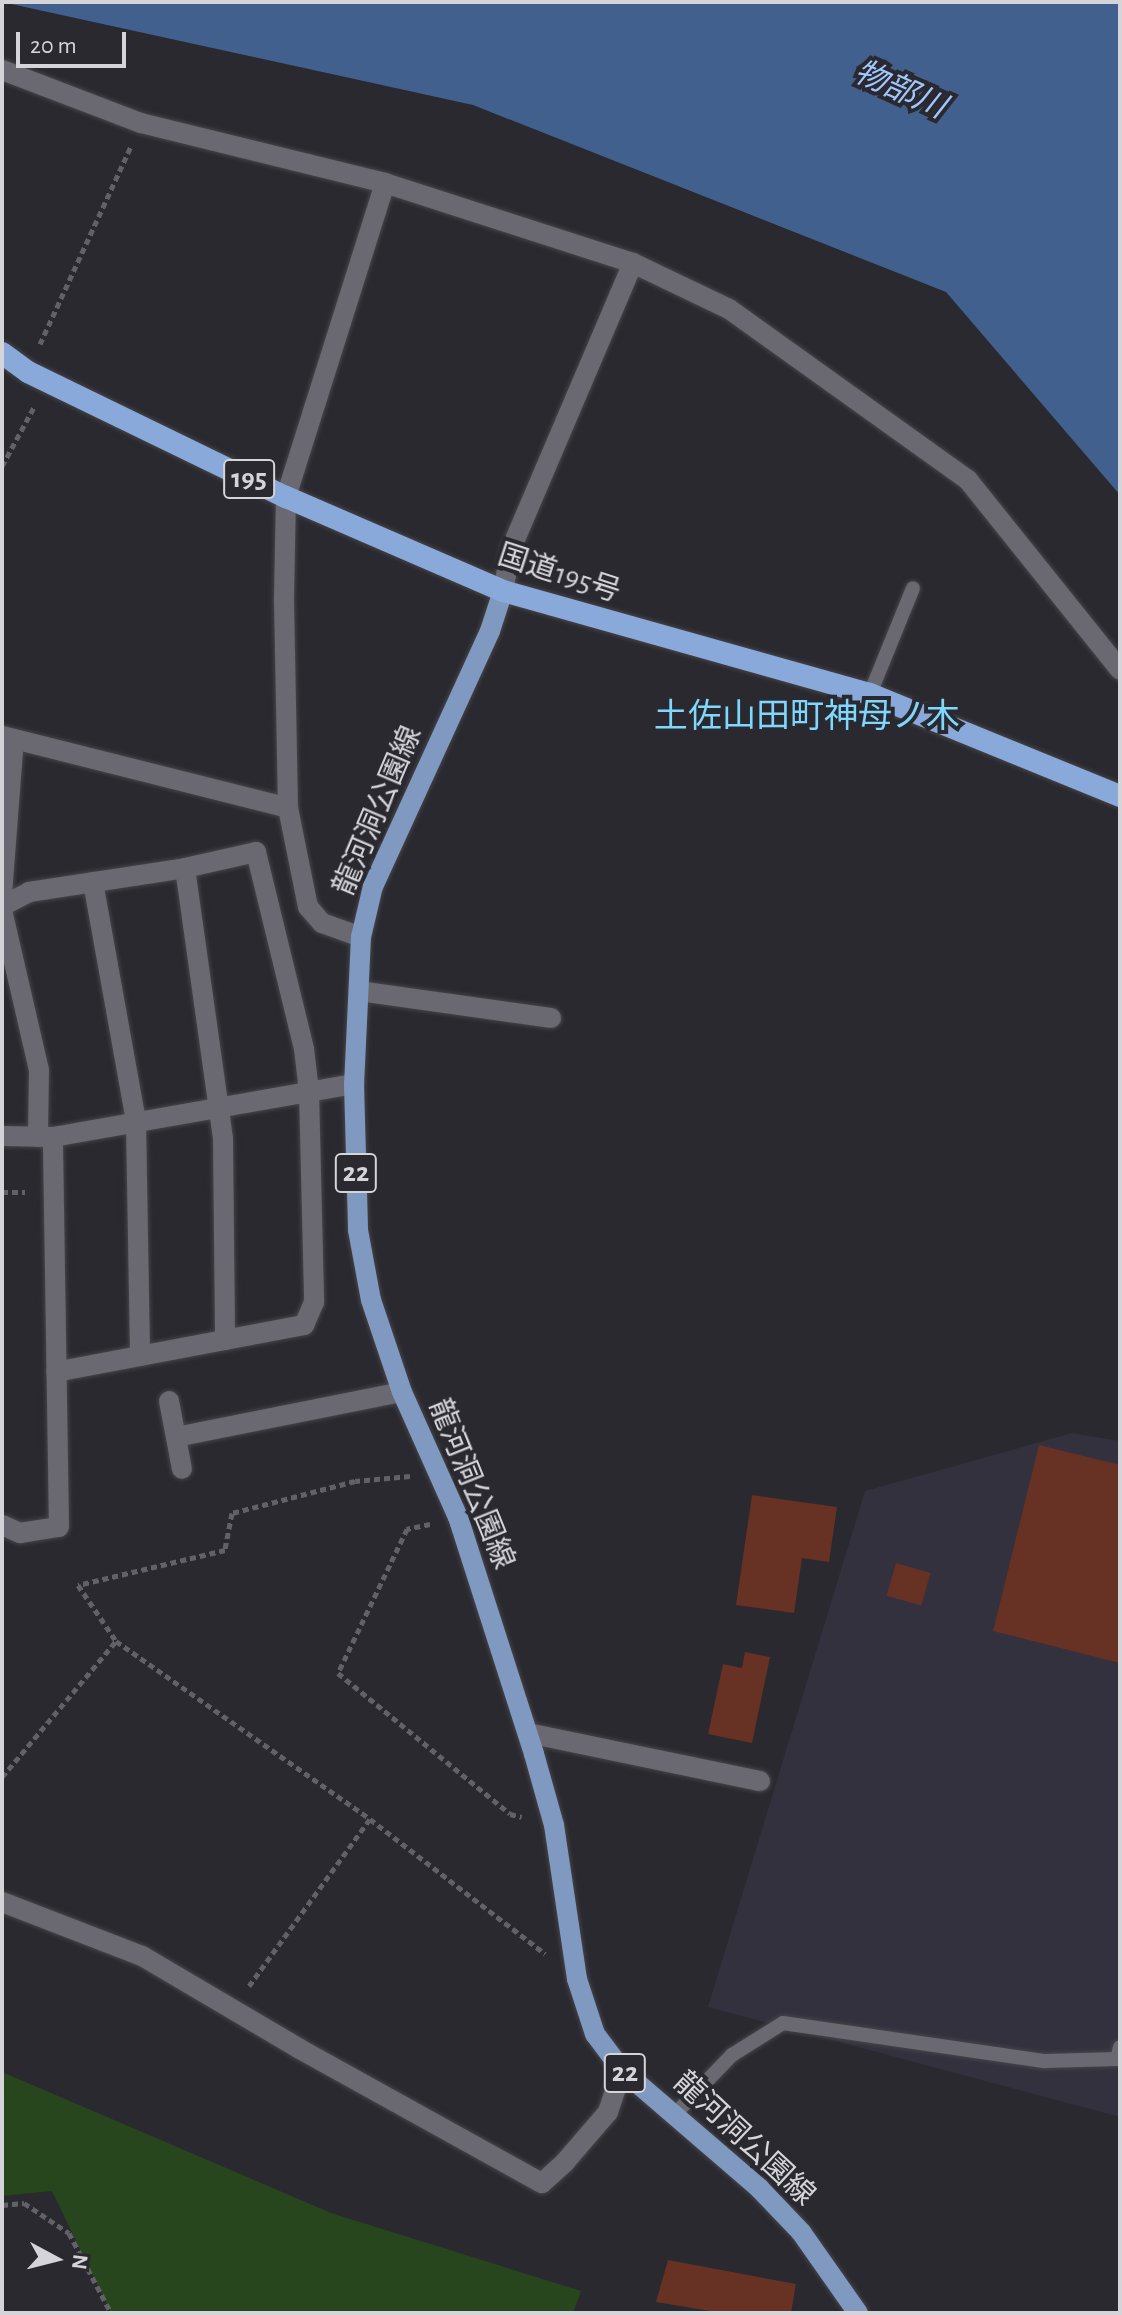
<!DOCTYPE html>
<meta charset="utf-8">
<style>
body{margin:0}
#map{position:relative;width:1122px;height:2315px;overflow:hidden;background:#29292f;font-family:"Alegreya Sans","Noto Sans JP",sans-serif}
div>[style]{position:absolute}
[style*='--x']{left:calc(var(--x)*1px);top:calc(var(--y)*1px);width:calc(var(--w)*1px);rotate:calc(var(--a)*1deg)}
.built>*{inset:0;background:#33313e}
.green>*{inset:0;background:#27461d}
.water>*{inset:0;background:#41608d}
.building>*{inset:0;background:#673124;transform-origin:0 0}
.path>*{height:5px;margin-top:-2.5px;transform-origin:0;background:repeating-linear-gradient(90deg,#626167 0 6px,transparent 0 10px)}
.roads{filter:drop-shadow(0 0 2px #454449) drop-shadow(0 0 2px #454449)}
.service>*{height:14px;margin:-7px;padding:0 7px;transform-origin:7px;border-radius:7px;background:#6a6971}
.minor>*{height:20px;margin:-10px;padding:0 10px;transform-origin:10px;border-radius:10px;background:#6a6971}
.primary>*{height:20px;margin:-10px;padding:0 10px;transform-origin:10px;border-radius:10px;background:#8099c0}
.trunk>*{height:22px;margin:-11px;padding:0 11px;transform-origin:11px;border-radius:11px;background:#88a9da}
span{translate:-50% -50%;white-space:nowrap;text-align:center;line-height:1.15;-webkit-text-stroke:8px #29292f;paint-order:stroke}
.shield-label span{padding:2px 6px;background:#29292f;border:2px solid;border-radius:6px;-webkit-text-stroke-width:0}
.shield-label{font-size:28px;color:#d5d4d9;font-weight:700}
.street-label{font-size:30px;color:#d5d4d9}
.water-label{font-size:32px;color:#a0c6fe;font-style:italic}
.quarter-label{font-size:34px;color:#7fd7fd}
.frame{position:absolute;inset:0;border:4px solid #d5d4d9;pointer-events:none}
.north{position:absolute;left:16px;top:2219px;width:80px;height:80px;-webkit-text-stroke:6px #29292f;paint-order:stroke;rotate:97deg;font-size:22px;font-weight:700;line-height:32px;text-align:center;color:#d5d4d9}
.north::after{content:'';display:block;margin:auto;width:28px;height:36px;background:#d5d4d9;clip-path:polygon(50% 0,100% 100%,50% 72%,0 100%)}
.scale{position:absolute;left:16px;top:32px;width:110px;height:36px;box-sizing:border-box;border:4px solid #d5d4d9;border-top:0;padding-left:10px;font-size:24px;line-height:28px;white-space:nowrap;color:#d5d4d9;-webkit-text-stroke:6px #29292f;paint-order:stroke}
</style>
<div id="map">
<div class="built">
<div style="clip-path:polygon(1072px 1433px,1120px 1441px,1120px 2117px,708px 2007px,865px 1491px)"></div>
</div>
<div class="green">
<div style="clip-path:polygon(2px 2072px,331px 2213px,581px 2291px,573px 2313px,111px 2313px,52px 2191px,2px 2196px)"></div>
</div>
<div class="water">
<div style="clip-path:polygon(2px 2px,1120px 2px,1120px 495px,946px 292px,473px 105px)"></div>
</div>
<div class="building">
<div style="clip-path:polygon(1039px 1445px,1120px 1465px,1120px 1663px,993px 1631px)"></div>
<div style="clip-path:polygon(752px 1495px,837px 1507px,829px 1562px,802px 1558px,794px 1613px,736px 1605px)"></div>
<div style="left:896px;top:1563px;width:36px;height:34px;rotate:16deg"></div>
<div style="clip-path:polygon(745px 1652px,770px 1657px,752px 1743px,708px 1734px,723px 1664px,742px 1668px)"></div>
<div style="clip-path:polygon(668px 2260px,796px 2284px,791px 2313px,722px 2313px,656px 2302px)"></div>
</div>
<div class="path">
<div style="--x:40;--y:344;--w:218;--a:-65.3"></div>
<div style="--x:2;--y:466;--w:67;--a:-61.5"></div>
<div style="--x:2;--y:1192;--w:23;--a:0"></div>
<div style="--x:410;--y:1476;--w:55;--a:174.8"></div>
<div style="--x:355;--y:1481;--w:127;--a:165.4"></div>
<div style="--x:232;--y:1513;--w:38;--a:101"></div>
<div style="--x:225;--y:1550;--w:151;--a:166.6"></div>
<div style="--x:78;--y:1585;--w:68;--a:55.8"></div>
<div style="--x:116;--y:1641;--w:310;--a:35"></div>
<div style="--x:370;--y:1819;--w:221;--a:37.6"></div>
<div style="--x:430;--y:1524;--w:24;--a:168"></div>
<div style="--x:407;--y:1529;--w:160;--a:115.6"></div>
<div style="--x:338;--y:1673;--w:222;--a:39.3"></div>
<div style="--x:510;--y:1814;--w:12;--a:14"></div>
<div style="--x:2;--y:1777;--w:177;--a:-50"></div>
<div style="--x:249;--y:1986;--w:206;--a:-54.1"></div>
<div style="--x:2;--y:2205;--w:22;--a:-5"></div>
<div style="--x:24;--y:2203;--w:54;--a:33.7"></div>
<div style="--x:69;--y:2233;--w:90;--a:62.3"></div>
</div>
<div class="roads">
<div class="service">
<div style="--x:870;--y:694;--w:114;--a:-67.9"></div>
<div style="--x:676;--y:2113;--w:81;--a:-46"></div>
<div style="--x:732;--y:2055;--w:60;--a:-32.1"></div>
<div style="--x:783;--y:2023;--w:265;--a:8.3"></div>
<div style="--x:1045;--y:2061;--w:72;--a:-1.6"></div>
<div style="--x:1117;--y:2059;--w:12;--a:-76"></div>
</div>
<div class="minor">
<div style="--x:2;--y:70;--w:149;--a:20.9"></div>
<div style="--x:141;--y:123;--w:251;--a:13.8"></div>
<div style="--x:385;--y:183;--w:261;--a:17.9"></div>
<div style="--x:633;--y:263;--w:106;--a:25.6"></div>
<div style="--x:729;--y:309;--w:294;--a:35.6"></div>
<div style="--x:968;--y:480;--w:243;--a:51.3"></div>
<div style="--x:503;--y:591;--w:43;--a:-79.2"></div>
<div style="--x:511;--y:549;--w:311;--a:-66.9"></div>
<div style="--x:2;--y:736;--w:295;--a:14.1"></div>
<div style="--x:185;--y:868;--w:274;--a:82"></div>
<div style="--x:223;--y:1139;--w:201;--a:89.4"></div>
<div style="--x:93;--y:882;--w:244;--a:79.8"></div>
<div style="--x:136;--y:1122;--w:234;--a:89"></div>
<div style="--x:2;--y:894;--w:155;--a:-85.6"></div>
<div style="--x:2;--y:906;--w:30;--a:-27"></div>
<div style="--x:29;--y:892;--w:158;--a:-8.7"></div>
<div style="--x:185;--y:868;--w:73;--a:-12.7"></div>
<div style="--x:256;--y:852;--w:203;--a:76.3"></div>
<div style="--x:304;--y:1049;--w:42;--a:83.2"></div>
<div style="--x:309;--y:1091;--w:211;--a:88.6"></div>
<div style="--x:314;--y:1302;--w:25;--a:113"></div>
<div style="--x:304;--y:1325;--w:252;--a:169.3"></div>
<div style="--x:2;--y:910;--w:164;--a:77"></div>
<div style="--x:39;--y:1070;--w:67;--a:90.9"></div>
<div style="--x:361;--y:937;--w:41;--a:-160.3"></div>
<div style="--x:322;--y:923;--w:21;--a:-131"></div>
<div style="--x:308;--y:907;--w:101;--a:-101.4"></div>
<div style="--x:288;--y:808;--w:209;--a:-91.1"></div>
<div style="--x:284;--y:599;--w:102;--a:-88.9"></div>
<div style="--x:286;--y:497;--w:329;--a:-72.5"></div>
<div style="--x:359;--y:991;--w:194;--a:8"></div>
<div style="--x:2;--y:1136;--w:51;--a:1.1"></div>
<div style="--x:53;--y:1137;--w:306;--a:-10"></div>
<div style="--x:169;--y:1401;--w:69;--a:79.2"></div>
<div style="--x:176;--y:1437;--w:230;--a:-11.3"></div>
<div style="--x:2;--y:1525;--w:20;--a:24"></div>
<div style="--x:20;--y:1533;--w:39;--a:-9"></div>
<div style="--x:59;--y:1527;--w:390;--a:-90.9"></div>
<div style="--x:528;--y:1733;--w:237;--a:11.7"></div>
<div style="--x:2;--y:1902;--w:150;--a:21.1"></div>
<div style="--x:142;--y:1956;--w:181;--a:30.5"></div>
<div style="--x:298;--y:2048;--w:279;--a:29"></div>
<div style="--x:542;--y:2183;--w:31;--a:-42"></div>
<div style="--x:565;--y:2162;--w:66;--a:-49.3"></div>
<div style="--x:608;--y:2112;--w:44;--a:-71.6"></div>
</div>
<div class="primary">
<div style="--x:503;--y:591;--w:42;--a:108"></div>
<div style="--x:490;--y:631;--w:281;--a:114.6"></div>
<div style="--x:373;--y:886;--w:52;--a:103.2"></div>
<div style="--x:361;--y:937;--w:147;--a:92.7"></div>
<div style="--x:354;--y:1084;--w:146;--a:88.4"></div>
<div style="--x:358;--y:1230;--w:71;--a:79.5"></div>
<div style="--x:371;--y:1300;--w:97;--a:71.4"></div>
<div style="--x:402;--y:1392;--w:137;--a:65.9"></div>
<div style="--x:458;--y:1517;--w:249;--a:72.2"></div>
<div style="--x:534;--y:1754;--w:74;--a:74.3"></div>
<div style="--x:554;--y:1825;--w:156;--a:81.5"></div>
<div style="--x:577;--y:1979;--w:58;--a:71.9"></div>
<div style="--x:595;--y:2034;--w:45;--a:53.1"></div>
<div style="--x:622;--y:2070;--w:181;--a:40.7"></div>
<div style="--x:759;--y:2188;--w:61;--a:46.3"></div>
<div style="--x:801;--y:2232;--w:99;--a:54.9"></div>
</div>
<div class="trunk">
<div style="--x:2;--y:353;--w:32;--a:36"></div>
<div style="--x:28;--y:372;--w:287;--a:25.9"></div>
<div style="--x:286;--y:497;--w:236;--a:23.4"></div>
<div style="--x:503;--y:591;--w:381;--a:15.7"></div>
<div style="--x:870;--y:694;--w:270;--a:22.2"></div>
</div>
</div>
<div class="shield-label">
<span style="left:249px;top:479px">195</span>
<span style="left:356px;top:1173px">22</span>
<span style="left:625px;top:2073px">22</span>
</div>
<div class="street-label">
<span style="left:559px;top:574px;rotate:18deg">国道195号</span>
<span style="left:378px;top:811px;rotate:-67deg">龍河洞公園線</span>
<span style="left:471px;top:1484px;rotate:68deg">龍河洞公園線</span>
<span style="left:744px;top:2139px;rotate:43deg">龍河洞公園線</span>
</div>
<div class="water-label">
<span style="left:900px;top:90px;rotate:24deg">物部川</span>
</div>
<div class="quarter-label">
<span style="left:807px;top:718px">土佐山田町神母ノ木</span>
</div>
<div class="frame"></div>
<div class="north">N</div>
<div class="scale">20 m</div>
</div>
